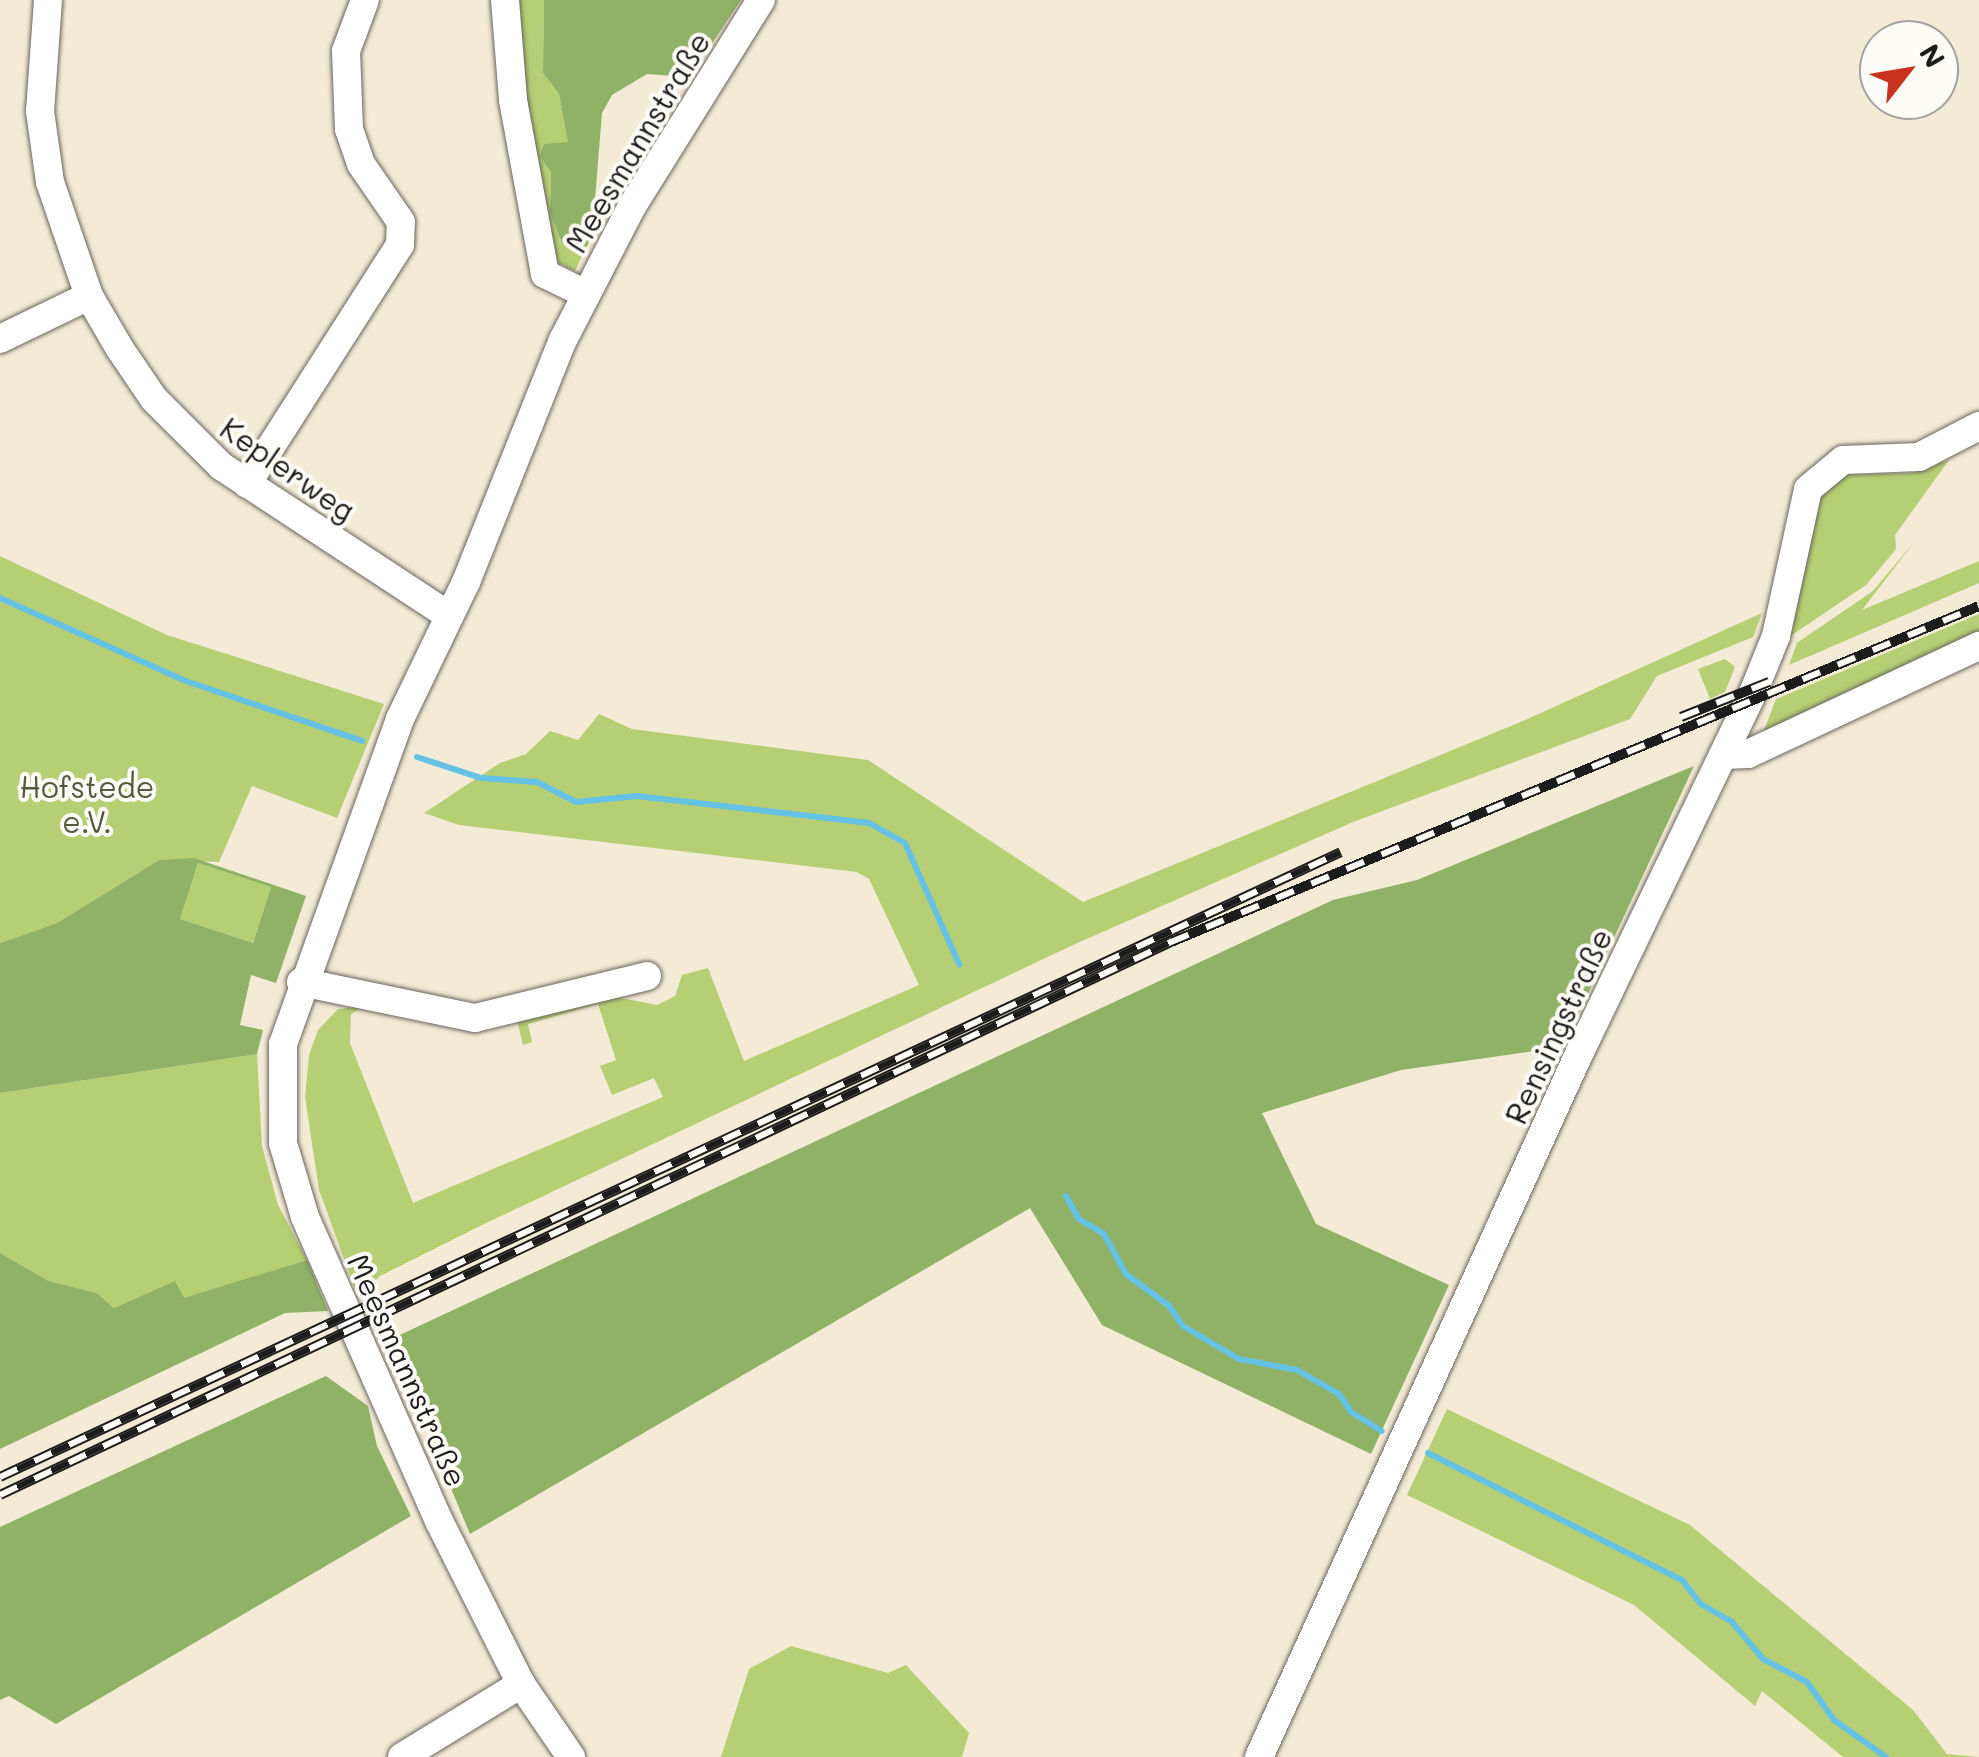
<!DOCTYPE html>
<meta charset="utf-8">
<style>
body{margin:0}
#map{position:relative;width:1979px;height:1757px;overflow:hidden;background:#f4ebd6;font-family:Mali,sans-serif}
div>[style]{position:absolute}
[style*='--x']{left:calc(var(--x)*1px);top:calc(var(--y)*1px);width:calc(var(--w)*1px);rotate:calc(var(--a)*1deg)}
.green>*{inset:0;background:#b6cf74;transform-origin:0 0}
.forest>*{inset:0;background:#90b266}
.stream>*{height:6px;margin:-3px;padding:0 3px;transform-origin:3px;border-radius:3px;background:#66c2e4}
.roads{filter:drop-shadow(0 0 2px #68645d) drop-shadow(0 0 2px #68645d)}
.minor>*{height:28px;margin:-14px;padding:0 14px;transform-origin:14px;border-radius:14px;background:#fff}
.rail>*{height:10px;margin-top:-5px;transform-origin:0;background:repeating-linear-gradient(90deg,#fdfcf7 0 19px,#1c1c1c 0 38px);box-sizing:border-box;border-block:2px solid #1c1c1c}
span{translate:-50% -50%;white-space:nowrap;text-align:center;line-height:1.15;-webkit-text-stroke:8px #fdfcf7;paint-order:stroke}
.street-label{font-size:30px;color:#1c1c1c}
.park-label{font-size:30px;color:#525b3b}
.north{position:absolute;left:1859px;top:20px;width:100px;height:100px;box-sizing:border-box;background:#fdfcf7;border:2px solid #a3a29f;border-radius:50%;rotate:59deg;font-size:28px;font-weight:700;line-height:40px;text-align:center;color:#1c1c1c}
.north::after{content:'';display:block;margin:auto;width:35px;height:45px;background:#c8321e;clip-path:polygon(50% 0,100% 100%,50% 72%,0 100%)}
</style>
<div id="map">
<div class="green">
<div style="clip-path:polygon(512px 0,544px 0,543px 73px,559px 94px,569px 143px,551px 172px,550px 213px,562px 243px,583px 254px,575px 271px,551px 259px)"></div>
<div style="clip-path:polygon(1949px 460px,1895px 535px,1896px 549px,1866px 585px,1789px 637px,1808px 525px,1823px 490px,1847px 475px,1912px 473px)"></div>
<div style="clip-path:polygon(1915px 541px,1862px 610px,1979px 561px,1979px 583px,1789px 665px,1797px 643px,1873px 591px)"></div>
<div style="clip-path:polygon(0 556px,167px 635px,384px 704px,337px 818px,252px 786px,219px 862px,159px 860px,57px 923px,0 943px)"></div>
<div style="clip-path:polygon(1762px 613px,1753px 637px,1657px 676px,1630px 719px,1353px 822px,1073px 945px,480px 1226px,380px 1276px,358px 1297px,319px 1190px,305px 1097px,309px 1055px,318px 1030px,338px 1009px,365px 1006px,351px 1014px,350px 1043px,413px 1203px,663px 1097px,654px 1078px,612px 1095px,600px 1066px,616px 1060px,598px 1004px,528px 1024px,532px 1042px,523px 1045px,517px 1020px,606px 995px,657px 1005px,675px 996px,682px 975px,708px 968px,744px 1061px,919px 985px,869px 879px,857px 872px,459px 825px,424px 813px,500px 763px,526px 754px,550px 731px,578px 740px,599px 714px,632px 729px,868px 760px,1083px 902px,1523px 721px)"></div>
<div style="clip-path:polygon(1979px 614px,1979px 633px,1763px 733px,1776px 699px)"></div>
<div style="clip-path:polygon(1725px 659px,1735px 667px,1725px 692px,1710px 699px,1698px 669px)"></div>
<div style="left:198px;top:863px;width:77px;height:59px;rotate:18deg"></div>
<div style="clip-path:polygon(257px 1054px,262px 1146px,278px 1205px,307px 1260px,184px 1299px,174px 1282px,114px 1308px,97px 1293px,49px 1281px,0 1253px,0 1093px)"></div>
<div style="clip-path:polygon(1447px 1409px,1690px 1525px,1913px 1710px,1947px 1754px,1979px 1757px,1843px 1757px,1762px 1691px,1755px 1706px,1634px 1605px,1407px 1495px)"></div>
<div style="clip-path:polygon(791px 1646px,888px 1673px,906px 1665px,969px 1733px,962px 1757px,721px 1757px,749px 1669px)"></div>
</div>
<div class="forest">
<div style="clip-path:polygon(544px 0,741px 0,709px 48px,703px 45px,689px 61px,696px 67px,690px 77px,647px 74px,612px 95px,602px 113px,592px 236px,583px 254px,562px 243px,550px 213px,551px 172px,540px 156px,544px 144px,568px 142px,559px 94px,543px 73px)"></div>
<div style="clip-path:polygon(1694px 766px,1563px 1047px,1401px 1070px,1262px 1113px,1316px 1224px,1449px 1285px,1371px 1454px,1102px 1325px,1030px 1208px,470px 1534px,389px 1340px,1333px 900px,1417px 880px)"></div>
<div style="clip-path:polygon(evenodd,194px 858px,306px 896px,276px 983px,251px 975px,240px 1025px,263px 1030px,257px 1054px,0 1093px,0 943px,57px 923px,159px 860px,194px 858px,198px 863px,271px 887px,253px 943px,180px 919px,198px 863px)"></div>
<div style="clip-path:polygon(0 1253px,49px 1281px,97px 1293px,114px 1308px,175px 1281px,184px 1298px,307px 1260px,328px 1311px,285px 1313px,0 1449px)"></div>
<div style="clip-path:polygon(326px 1376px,368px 1406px,377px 1446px,411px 1516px,56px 1724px,9px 1696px,0 1700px,0 1527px)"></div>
</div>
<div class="stream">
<div style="--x:0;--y:598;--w:201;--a:24.1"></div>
<div style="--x:183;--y:680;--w:189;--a:18.8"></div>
<div style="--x:417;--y:757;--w:67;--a:18.2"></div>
<div style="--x:481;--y:778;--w:56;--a:4.1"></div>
<div style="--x:537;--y:782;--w:44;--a:27.1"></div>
<div style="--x:576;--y:802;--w:61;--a:-5.6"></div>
<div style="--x:637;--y:796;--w:234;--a:6.6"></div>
<div style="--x:869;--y:823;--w:41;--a:29.1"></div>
<div style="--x:905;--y:843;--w:133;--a:65.9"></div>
<div style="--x:1066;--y:1196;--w:26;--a:61"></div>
<div style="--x:1079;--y:1219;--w:29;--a:31"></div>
<div style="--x:1104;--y:1234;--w:46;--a:61.2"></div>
<div style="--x:1126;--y:1274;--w:54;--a:36.7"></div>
<div style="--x:1169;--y:1306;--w:24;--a:55"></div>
<div style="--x:1183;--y:1326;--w:65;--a:30.5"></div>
<div style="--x:1239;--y:1359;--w:59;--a:10.7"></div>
<div style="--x:1297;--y:1370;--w:48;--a:29.7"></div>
<div style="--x:1339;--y:1394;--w:22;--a:56"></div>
<div style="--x:1351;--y:1412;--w:36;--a:32"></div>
<div style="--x:1428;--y:1453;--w:284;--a:26.6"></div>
<div style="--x:1682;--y:1580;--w:31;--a:52"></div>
<div style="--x:1701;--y:1604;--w:36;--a:30"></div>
<div style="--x:1732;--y:1622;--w:48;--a:50"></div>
<div style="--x:1763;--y:1659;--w:50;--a:27.6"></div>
<div style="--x:1807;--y:1682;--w:47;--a:54.6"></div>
<div style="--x:1834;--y:1720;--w:64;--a:35.4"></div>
</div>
<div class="roads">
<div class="minor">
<div style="--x:48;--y:0;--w:111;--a:94.1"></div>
<div style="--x:40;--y:111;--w:72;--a:82"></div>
<div style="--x:50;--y:182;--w:120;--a:71.1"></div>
<div style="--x:89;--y:296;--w:61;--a:59.7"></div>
<div style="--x:120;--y:349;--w:60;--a:55.8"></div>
<div style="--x:154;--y:399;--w:95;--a:45"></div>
<div style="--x:221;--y:466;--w:273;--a:33.3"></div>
<div style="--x:505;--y:0;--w:100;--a:85.4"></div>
<div style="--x:513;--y:100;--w:177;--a:79.6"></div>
<div style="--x:545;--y:274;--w:46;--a:26"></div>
<div style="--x:0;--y:339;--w:99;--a:-25.8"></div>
<div style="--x:247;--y:484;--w:284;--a:-57.4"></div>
<div style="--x:400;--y:245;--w:23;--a:-88"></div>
<div style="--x:401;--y:222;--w:70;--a:-124.6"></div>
<div style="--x:361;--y:164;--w:37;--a:-109"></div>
<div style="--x:349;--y:129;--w:78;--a:-92.2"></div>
<div style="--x:346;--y:51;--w:54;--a:-69.6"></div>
<div style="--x:1723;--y:755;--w:25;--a:-2"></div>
<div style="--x:1748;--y:754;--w:255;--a:-25.1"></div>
<div style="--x:301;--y:982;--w:178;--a:11.7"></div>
<div style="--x:475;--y:1018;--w:177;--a:-13.7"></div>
<div style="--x:402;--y:1757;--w:140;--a:-31.5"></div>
<div style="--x:571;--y:1757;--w:88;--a:-124.4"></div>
<div style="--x:521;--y:1684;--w:182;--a:-116.7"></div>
<div style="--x:439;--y:1521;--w:332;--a:-113.8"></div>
<div style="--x:305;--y:1217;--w:77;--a:-106.6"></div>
<div style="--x:283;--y:1143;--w:99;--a:-90"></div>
<div style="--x:283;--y:1044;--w:345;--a:-70.2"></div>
<div style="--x:400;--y:719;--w:152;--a:-64.3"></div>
<div style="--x:466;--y:582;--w:261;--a:-68.2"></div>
<div style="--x:563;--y:340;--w:148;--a:-62.7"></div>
<div style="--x:631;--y:208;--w:245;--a:-58"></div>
<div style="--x:1259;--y:1757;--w:772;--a:-65.53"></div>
<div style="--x:1579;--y:1054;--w:406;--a:-64.3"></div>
<div style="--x:1755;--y:688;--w:56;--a:-68"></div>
<div style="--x:1776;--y:636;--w:150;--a:-77.7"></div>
<div style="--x:1808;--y:489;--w:45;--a:-39.6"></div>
<div style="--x:1843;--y:460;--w:76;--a:-2.3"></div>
<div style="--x:1919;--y:457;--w:68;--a:-27.3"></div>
</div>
</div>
<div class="rail">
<div style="--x:1681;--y:717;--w:95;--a:-21.7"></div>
<div style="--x:0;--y:1477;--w:1479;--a:-24.99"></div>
<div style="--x:0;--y:1495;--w:1295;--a:-25.28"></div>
<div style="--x:1171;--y:942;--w:875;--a:-22.58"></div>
</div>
<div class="street-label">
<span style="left:637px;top:142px;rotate:-59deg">Meesmannstraße</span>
<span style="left:288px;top:469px;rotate:35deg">Keplerweg</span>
<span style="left:1558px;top:1026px;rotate:-65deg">Rensingstraße</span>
<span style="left:408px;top:1370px;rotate:66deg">Meesmannstraße</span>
</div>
<div class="park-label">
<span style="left:87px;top:803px">Hofstede<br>e.V.</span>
</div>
<div class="north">N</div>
</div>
